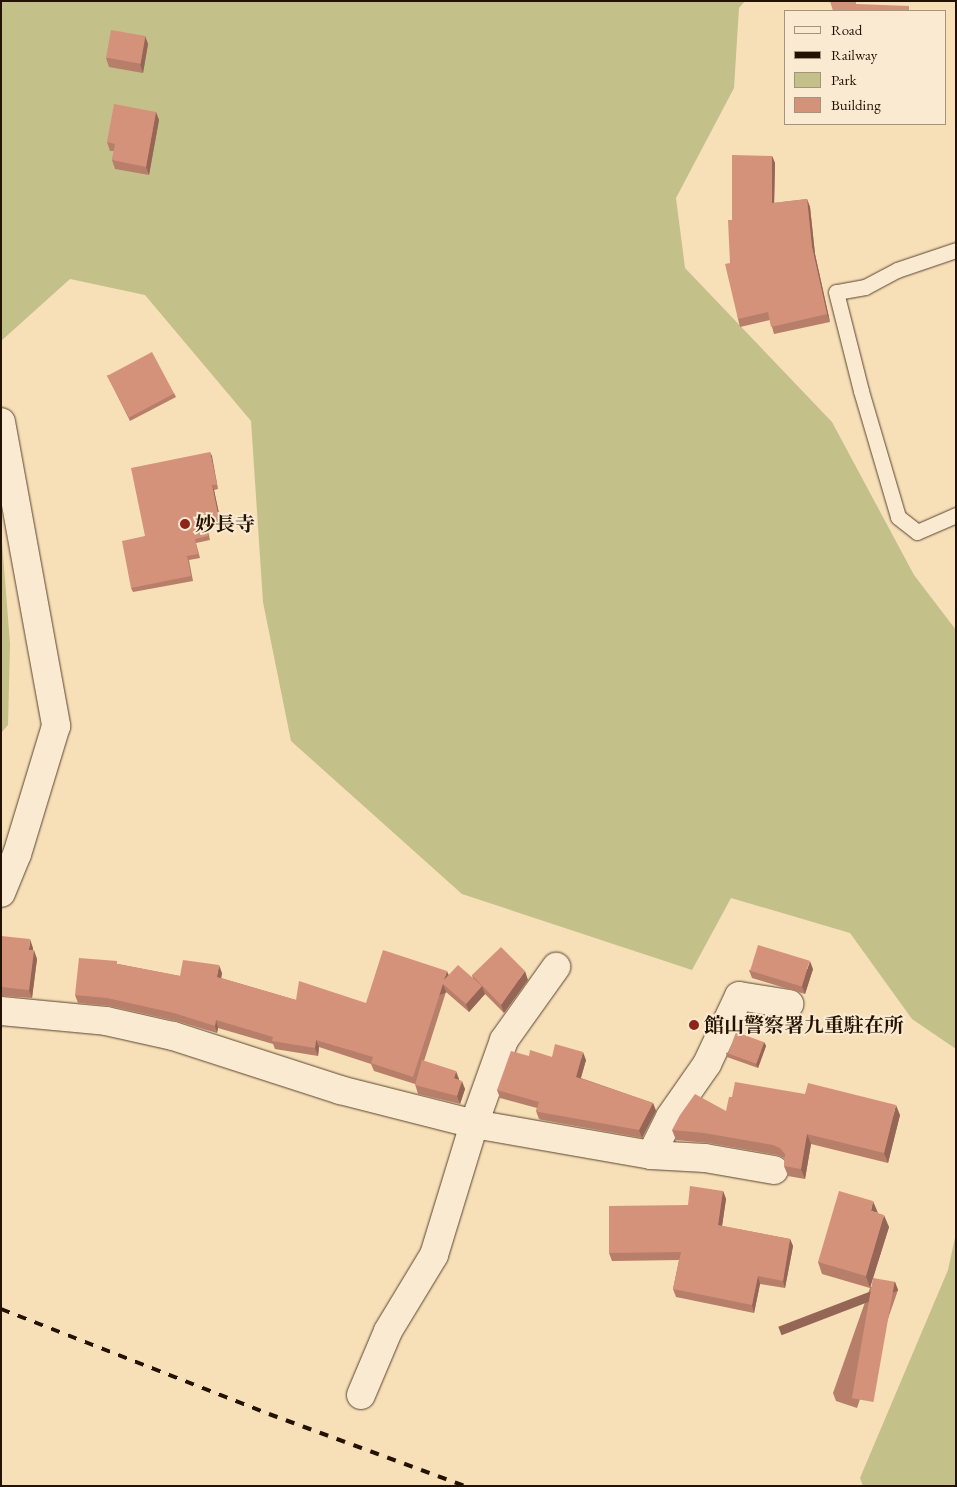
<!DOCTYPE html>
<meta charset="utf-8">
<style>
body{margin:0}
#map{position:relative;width:957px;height:1487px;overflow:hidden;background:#f7dfb8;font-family:"EB Garamond","Noto Serif JP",serif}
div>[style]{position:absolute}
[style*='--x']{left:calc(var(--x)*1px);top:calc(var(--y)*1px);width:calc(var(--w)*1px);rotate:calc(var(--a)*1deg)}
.green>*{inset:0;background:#c3c08a}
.roads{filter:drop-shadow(0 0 1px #59452f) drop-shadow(0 0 1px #59452f)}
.service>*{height:15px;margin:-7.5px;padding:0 7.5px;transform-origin:7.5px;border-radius:7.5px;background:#faead1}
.minor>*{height:28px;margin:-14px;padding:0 14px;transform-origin:14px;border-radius:14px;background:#faead1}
.rail>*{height:4px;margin-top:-2px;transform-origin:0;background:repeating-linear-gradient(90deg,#241201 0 9px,transparent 0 18px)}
.wall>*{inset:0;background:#b77e6a}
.shaded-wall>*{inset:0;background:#956656;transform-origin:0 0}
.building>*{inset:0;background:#d5927b;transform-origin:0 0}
.dots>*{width:14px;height:14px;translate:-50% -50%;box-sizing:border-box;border:2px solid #faead1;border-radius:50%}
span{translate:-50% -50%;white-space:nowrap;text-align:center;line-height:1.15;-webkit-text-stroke:4px #faead1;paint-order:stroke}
.poi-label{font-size:20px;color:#241201;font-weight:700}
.left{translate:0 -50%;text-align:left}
.frame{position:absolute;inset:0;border:2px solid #241201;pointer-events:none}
.legend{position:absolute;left:784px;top:10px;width:162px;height:115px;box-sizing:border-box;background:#faead1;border:1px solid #a4947e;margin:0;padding:6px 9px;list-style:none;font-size:15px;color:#241201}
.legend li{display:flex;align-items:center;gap:10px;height:25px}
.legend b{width:25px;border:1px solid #a4947e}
</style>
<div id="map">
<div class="green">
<div style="clip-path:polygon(1px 1px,745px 1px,739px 8px,734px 88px,676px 198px,685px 268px,832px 422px,914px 575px,956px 630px,956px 1049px,912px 1019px,850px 933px,731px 898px,692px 970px,462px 894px,291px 741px,263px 602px,251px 421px,145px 295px,70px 279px,1px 341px)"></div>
<div style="clip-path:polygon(1px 529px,10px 644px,8px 725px,1px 733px)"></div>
<div style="clip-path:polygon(956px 1233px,956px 1486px,863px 1486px,860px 1478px,948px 1270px)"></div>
</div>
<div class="roads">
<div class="service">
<div style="--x:956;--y:250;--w:62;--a:161.3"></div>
<div style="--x:897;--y:270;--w:36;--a:152"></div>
<div style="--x:865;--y:287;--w:29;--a:170"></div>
<div style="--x:836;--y:292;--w:102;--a:75.8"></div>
<div style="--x:861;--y:391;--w:131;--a:73.6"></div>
<div style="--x:898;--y:517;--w:24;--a:38"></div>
<div style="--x:917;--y:532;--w:43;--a:-23.6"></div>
</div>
<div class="minor">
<div style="--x:1;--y:422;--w:309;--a:79.7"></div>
<div style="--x:56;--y:726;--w:134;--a:106.9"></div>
<div style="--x:17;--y:854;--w:42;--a:112.3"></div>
<div style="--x:1;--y:1011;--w:105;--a:5.4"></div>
<div style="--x:106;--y:1021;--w:69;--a:12.6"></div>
<div style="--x:173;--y:1036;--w:176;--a:17.9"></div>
<div style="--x:340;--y:1090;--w:138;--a:14.2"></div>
<div style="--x:474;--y:1124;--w:180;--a:9.9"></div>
<div style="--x:651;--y:1155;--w:54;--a:3.2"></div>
<div style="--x:705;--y:1158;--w:70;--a:9.9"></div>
<div style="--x:651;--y:1155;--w:42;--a:-63.4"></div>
<div style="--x:670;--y:1117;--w:65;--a:-55.1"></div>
<div style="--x:707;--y:1064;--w:75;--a:-64.8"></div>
<div style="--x:739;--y:996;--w:51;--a:9.1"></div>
<div style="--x:361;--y:1395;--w:69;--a:-67.1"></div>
<div style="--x:388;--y:1331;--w:89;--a:-58.8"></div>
<div style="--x:434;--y:1255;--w:137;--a:-73"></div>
<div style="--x:474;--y:1124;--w:89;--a:-70.3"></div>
<div style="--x:504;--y:1040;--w:90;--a:-54.5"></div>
</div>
</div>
<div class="rail">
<div style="--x:1;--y:1309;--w:288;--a:21.4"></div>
<div style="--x:269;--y:1414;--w:209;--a:20.2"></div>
</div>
<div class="wall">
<div style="clip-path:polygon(145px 36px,148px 44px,143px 73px,109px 67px,106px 58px)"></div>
<div style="clip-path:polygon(156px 112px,159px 120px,149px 175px,115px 169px,112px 160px,114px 151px,110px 151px,107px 142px)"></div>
<div style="clip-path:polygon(772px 156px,775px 163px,774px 203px,807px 199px,810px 207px,815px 254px,830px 322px,774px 334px,770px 320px,740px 327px,738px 319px,730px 263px,732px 220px)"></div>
<div style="clip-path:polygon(107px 375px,174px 393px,176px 397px,130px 421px)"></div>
<div style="clip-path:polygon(210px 452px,218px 489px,214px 490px,221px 523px,207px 526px,210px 540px,196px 543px,200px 558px,189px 560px,193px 581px,133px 592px,131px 588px,145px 536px)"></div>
<div style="clip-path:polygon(1px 936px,33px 948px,33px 950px,37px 959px,32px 998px,1px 996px)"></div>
<div style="clip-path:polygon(118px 964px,180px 976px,222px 973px,221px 978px,296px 1000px,366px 1003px,449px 975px,473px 979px,472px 975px,528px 980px,504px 1013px,484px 993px,485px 994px,469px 1012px,446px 992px,424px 1061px,459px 1079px,459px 1080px,465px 1089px,460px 1104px,418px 1094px,415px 1084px,374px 1071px,371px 1064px,319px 1047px,318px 1056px,275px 1049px,273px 1044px,218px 1028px,217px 1033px,176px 1021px,109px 1006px,78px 1003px,75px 995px)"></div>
<div style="clip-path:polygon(813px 969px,805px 994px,752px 978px,749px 970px)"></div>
<div style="clip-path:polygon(764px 1042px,766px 1046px,758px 1068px,727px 1057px,726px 1053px)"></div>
<div style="clip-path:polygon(529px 1056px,552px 1057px,586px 1060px,581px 1078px,653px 1103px,656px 1111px,642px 1138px,542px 1120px,539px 1119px,536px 1111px,537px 1108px,500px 1098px,497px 1090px)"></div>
<div style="clip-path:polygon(726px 1111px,900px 1115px,888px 1163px,811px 1144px,805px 1179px,788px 1176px,784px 1166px,785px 1159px,784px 1158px,777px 1155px,708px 1143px,676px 1140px,672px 1130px)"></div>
<div style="clip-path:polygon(723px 1191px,726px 1199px,722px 1226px,790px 1239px,793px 1246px,785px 1288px,760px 1284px,754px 1313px,676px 1297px,673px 1289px,679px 1260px,612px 1261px,609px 1253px,688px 1205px)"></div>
<div style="clip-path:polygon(878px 1213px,889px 1227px,870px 1287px,895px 1282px,898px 1290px,857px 1408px,836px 1401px,833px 1393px,870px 1288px,822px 1274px,818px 1262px)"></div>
</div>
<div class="shaded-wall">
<div style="clip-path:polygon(145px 36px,148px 44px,143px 73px,140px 64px)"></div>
<div style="clip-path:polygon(156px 112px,159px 120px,149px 175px,146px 167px)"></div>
<div style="clip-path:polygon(772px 156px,775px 163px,774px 211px,772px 203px)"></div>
<div style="clip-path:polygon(807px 199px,810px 207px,815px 254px,830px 322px,827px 314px,812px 247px)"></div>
<div style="clip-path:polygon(210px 452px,212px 456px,218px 489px,217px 485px)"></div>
<div style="clip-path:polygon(212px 485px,214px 490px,221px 523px,219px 519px)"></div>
<div style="clip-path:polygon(30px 939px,33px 948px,32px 958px,29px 950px)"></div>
<div style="clip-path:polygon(34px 950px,37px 959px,32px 998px,29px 990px)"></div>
<div style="clip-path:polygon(810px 961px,813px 969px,805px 994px,802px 986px)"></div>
<div style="clip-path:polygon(219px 965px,222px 973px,220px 985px,217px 977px)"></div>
<div style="clip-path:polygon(447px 971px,450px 978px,447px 988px,444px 980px)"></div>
<div style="clip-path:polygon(525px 971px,528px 980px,504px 1013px,501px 1005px)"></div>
<div style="left:443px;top:984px;width:9px;height:98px;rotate:69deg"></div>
<div style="clip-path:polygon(482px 986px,485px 994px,469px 1012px,466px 1004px)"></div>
<div style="clip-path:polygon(216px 1020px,218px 1028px,217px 1033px,215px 1026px)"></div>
<div style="clip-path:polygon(316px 1040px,319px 1047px,318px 1056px,315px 1048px)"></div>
<div style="clip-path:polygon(764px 1042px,766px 1046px,758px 1068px,756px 1064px)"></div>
<div style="clip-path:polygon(583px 1052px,586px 1060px,579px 1084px,576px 1077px)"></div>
<div style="clip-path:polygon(456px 1071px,459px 1079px,457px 1087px,454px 1078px)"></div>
<div style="clip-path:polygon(462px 1081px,465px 1089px,460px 1104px,457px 1096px)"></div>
<div style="clip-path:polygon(653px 1103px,656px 1111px,642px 1138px,639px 1130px)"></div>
<div style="clip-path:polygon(896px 1105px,900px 1115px,888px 1163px,884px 1153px)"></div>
<div style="clip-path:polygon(807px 1134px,811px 1144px,805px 1179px,801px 1169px)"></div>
<div style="clip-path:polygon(723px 1191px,726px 1199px,721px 1233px,718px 1225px)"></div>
<div style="clip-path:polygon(873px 1201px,878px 1213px,871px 1211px)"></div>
<div style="clip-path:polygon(884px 1215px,889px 1227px,870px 1288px,866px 1276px)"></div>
<div style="clip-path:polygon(790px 1239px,793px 1246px,785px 1288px,783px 1281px)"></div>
<div style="clip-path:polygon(758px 1276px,760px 1284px,754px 1313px,752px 1305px)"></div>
<div style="left:895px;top:1282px;width:9px;height:125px;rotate:69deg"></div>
</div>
<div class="building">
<div style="clip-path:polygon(830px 1px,856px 1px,856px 4px,909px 6px,909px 11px,833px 11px)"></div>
<div style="left:111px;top:30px;width:35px;height:28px;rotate:10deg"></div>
<div style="clip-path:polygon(114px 104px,156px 112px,146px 167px,112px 160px,115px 144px,107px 142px)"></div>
<div style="clip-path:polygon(732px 155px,772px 156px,772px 203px,807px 199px,812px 247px,827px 314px,771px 327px,768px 312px,738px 319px,725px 264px,730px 263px,728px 220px,732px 220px)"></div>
<div style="left:152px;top:352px;width:47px;height:51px;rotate:62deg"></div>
<div style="clip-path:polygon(210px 452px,217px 485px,212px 485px,219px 519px,205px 521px,208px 536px,195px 539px,198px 554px,187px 556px,191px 576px,131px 588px,122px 541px,145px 536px,131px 468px)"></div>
<div style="clip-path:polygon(1px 936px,30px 939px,29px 950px,34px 950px,29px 990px,1px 987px)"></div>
<div style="left:758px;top:945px;width:54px;height:27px;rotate:17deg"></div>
<div style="clip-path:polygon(501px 947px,525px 971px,501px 1005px,472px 975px)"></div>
<div style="clip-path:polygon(383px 950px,447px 971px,444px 980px,458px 965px,482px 986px,466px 1004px,443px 984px,413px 1077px,371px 1063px,373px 1057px,316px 1040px,315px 1048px,272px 1041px,273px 1037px,216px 1020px,215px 1026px,174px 1013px,107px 998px,75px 995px,79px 958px,117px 961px,117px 964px,180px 976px,183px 960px,219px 965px,217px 977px,296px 1000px,299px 981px,366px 1003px)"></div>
<div style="left:736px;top:1032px;width:30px;height:23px;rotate:20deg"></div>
<div style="clip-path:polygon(555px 1044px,583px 1052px,576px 1077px,653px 1103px,639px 1130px,539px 1112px,536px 1111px,539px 1102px,497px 1090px,511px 1051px,529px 1056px,530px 1050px,552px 1057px)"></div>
<div style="clip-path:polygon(422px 1060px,456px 1071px,454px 1078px,462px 1081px,457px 1096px,415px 1085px)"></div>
<div style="clip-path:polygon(735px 1082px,805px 1094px,808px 1083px,896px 1105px,884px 1153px,807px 1134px,801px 1169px,784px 1166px,785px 1154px,780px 1148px,773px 1145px,704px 1133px,672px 1130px,680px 1115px,695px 1094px,726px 1111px,729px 1097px,732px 1097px)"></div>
<div style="clip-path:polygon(690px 1186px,723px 1191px,718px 1225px,790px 1239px,783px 1281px,758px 1276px,752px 1305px,673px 1289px,681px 1252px,609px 1253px,609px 1206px,688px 1205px)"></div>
<div style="clip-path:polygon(839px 1191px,873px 1201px,871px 1211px,884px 1215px,866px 1276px,818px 1262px)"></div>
<div style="left:873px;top:1278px;width:22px;height:122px;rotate:10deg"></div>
</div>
<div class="dots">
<div style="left:185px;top:524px;background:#8f2418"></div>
<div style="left:694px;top:1025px;background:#8f2418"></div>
</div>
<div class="poi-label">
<span class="left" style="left:195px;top:524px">妙長寺</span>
<span class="left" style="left:704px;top:1025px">館山警察署九重駐在所</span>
</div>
<div class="frame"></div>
<ul class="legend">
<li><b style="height:6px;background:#faead1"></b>Road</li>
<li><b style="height:6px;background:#241201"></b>Railway</li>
<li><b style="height:14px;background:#c3c08a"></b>Park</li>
<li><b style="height:14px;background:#d5927b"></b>Building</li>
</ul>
</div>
